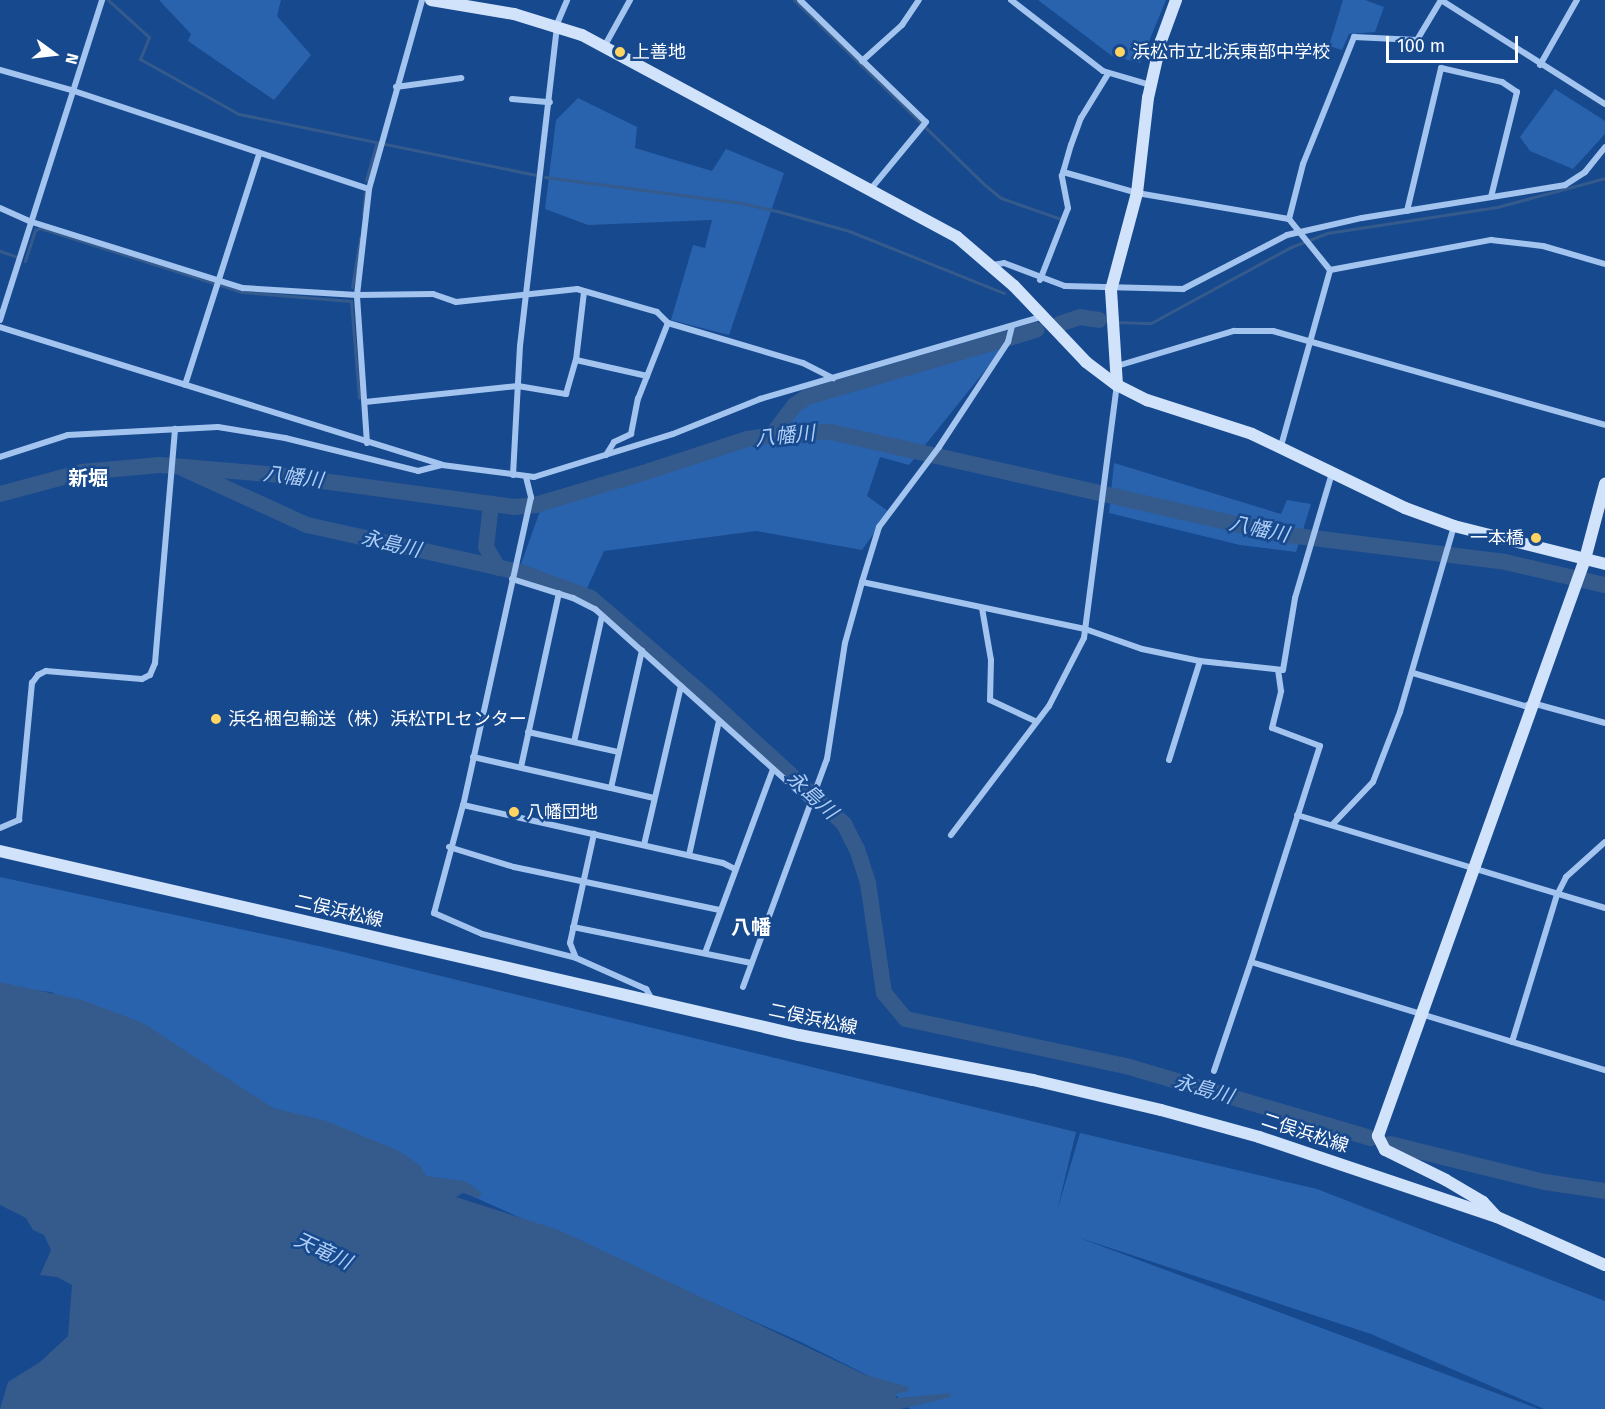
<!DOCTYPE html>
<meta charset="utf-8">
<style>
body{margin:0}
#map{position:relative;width:1605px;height:1409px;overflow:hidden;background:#17498e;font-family:"Fira Sans","Noto Sans JP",sans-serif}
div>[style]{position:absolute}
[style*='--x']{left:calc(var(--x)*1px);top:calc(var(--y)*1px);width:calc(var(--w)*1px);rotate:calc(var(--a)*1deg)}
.green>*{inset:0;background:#2a63ad}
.water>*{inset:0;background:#355a8c}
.stream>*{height:3px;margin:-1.5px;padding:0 1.5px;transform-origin:1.5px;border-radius:1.5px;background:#355a8c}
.river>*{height:16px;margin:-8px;padding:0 8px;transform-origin:8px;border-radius:8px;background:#355a8c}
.street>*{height:6px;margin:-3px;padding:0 3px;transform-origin:3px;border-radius:3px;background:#a3c4ef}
.secondary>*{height:12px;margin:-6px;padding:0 6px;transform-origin:6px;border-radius:6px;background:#d1e2fb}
.dots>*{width:16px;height:16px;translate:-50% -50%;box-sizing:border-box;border:3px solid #17498e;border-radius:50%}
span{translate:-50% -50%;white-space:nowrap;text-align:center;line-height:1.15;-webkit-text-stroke:5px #17498e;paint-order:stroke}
.poi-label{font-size:18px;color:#fff}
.left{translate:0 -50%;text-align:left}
.right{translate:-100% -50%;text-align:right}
.street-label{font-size:18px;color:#fff}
.water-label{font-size:20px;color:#afcef6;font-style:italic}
.neighbourhood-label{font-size:20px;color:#fff;font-weight:700}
.north{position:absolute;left:24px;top:24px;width:60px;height:60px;-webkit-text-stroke:4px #17498e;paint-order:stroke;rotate:105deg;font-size:16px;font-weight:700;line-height:24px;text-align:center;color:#fff}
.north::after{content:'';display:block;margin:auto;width:21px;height:27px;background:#fff;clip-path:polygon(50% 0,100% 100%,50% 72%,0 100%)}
.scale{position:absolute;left:1386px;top:36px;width:132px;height:27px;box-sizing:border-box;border:3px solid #fff;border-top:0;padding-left:8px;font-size:18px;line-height:21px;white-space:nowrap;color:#fff;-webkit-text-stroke:4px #17498e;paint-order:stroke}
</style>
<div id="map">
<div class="green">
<div style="clip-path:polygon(159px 0,281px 0,277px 16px,311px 55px,274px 100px,188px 41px,191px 34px)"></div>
<div style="clip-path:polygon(1038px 0,1166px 0,1140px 63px,1112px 56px)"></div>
<div style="clip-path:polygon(1343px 0,1365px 0,1384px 7px,1375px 32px,1349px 34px,1342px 50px,1329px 46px)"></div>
<div style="clip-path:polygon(1555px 89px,1605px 121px,1605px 134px,1573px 169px,1530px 151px,1520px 137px)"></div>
<div style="clip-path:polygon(578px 98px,637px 127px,635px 148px,712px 171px,726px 149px,784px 173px,729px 335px,671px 320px,693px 245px,705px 248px,712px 220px,588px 225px,545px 209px,556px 120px)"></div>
<div style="clip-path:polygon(1008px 342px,909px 465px,880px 457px,867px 496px,889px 512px,862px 550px,756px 531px,604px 551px,584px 595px,521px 564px,540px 511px,735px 451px,805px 402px)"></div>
<div style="clip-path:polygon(1114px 463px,1281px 514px,1287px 500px,1311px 504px,1296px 552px,1240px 545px,1109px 513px)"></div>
<div style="clip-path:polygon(0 877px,323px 947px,1076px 1132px,1057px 1211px,1080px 1133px,1317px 1189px,1605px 1301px,1605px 1409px,1544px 1409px,1371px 1334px,1077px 1237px,1539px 1409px,910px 1409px,883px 1383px,803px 1343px,273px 1108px,51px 992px,0 986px)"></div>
</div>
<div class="water">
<div style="clip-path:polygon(0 982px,82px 1000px,143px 1023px,273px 1108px,326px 1121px,397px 1150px,420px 1165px,426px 1176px,465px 1181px,482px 1193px,478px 1198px,463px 1193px,456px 1197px,559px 1230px,866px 1375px,909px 1387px,909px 1391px,896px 1394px,896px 1398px,951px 1393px,951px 1397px,901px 1409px,0 1409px,8px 1382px,40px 1362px,68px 1336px,72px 1285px,57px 1277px,40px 1275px,51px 1250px,44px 1235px,33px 1230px,26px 1218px,0 1205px)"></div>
</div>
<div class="stream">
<div style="--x:108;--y:0;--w:55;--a:42.1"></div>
<div style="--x:149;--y:37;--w:24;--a:112"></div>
<div style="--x:140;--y:59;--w:113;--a:29.1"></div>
<div style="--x:239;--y:114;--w:302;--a:11.6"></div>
<div style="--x:794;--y:0;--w:266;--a:44.1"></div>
<div style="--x:985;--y:185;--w:21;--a:39"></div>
<div style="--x:1001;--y:198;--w:64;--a:19.3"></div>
<div style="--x:545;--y:177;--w:193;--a:7.5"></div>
<div style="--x:736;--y:202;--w:42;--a:12.4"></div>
<div style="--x:777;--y:211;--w:75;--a:15.5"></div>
<div style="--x:849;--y:231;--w:167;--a:21.8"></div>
<div style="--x:366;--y:180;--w:37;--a:-74"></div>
<div style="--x:363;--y:214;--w:22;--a:-85"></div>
<div style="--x:0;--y:251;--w:18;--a:19"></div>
<div style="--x:25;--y:261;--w:33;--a:-72"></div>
<div style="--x:35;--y:230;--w:5;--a:-22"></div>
<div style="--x:40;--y:228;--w:182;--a:17.6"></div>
<div style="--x:220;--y:285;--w:23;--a:18"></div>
<div style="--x:242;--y:292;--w:109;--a:4.7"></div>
<div style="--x:351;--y:301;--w:97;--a:85.3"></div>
<div style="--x:352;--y:287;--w:50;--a:-80.7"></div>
<div style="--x:1099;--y:320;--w:11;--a:10"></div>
<div style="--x:1116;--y:322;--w:35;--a:2"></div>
<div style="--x:1151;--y:323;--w:159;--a:-28.5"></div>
<div style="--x:1291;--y:247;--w:39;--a:-21"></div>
<div style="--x:1327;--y:233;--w:172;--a:-8.7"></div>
<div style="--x:1497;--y:207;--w:112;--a:-15"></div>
</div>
<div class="river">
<div style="--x:1059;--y:324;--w:22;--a:-18"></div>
<div style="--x:1080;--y:317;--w:19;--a:9"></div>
<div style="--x:772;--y:435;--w:38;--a:-53"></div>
<div style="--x:795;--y:405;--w:14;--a:-34"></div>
<div style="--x:807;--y:397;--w:239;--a:-16.3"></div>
<div style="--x:184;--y:469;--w:135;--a:24.5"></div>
<div style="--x:307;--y:525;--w:221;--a:12.5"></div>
<div style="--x:523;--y:573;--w:72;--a:20.2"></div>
<div style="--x:591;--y:598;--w:150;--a:40.7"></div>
<div style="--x:705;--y:696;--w:189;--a:42.6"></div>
<div style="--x:844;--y:824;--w:28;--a:63"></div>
<div style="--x:857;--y:849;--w:36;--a:72"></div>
<div style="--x:868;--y:883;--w:111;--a:81.7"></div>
<div style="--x:884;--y:993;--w:34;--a:50"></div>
<div style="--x:906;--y:1019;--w:225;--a:12.1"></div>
<div style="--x:1126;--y:1066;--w:255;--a:16.4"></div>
<div style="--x:0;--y:494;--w:85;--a:-15"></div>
<div style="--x:82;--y:472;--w:78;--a:-5.1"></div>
<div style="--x:160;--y:465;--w:118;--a:4.8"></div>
<div style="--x:278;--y:475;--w:238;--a:7.7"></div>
<div style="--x:514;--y:507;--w:21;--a:-5"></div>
<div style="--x:535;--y:505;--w:113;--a:-16.5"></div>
<div style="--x:643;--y:473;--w:109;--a:-18.1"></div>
<div style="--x:747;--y:439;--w:51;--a:-9.1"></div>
<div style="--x:797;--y:431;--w:34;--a:2"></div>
<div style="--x:831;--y:432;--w:461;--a:12.8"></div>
<div style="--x:1281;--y:534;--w:226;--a:7.1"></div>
<div style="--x:1505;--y:562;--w:103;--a:13"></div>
<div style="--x:491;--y:505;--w:42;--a:96.8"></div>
<div style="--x:486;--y:547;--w:24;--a:60"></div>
<div style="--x:1390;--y:1144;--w:160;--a:13.8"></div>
<div style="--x:1545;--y:1182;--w:61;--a:8.5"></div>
</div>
<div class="street">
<div style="--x:800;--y:0;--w:175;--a:44.1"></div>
<div style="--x:926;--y:122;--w:88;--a:129.5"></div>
<div style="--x:1011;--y:0;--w:116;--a:37.7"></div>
<div style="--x:1103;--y:71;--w:49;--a:16.6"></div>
<div style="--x:1441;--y:0;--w:194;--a:32.4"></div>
<div style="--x:604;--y:47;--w:54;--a:-61"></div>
<div style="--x:862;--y:61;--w:54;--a:-42"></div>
<div style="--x:902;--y:25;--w:30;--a:-56"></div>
<div style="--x:1540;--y:65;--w:75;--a:-60.4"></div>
<div style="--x:0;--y:70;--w:77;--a:15.8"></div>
<div style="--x:74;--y:91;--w:311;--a:18.4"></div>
<div style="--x:396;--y:87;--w:66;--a:-7.9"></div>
<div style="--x:512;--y:99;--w:38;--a:5"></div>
<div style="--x:1063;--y:172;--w:77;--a:15.8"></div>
<div style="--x:1137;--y:193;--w:154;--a:9.7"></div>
<div style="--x:0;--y:208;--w:35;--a:24"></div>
<div style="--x:32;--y:222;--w:221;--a:17.4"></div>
<div style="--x:243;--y:288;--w:114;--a:3.5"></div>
<div style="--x:357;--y:295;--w:76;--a:-0.8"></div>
<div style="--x:433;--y:294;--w:24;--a:19"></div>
<div style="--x:456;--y:302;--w:122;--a:-6.1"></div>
<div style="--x:577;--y:289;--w:83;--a:16"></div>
<div style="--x:657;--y:312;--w:16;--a:45"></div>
<div style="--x:668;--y:323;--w:141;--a:16.5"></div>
<div style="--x:803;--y:363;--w:34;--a:27"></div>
<div style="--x:1407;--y:211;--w:147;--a:-76.6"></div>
<div style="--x:1441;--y:68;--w:63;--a:12.9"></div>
<div style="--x:1502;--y:82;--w:18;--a:34"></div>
<div style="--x:1517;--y:92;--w:108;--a:103.9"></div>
<div style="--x:992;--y:265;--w:12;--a:-9"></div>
<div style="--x:1004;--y:263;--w:65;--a:20.7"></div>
<div style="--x:1065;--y:286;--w:118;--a:1.5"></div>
<div style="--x:1183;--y:289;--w:117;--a:-27.4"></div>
<div style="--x:1287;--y:235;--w:77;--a:-12.8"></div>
<div style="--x:1362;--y:218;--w:206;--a:-9.2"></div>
<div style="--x:1565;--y:185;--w:24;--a:-33"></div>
<div style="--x:1585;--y:172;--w:32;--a:-51"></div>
<div style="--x:1330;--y:270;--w:65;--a:-128.8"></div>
<div style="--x:1289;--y:219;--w:57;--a:-75.7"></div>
<div style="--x:1303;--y:164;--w:137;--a:-68.1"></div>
<div style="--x:1354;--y:37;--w:63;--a:2.7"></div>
<div style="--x:1417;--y:40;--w:47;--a:-59"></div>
<div style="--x:1040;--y:280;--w:77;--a:-68.7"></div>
<div style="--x:1068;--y:208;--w:33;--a:-101"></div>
<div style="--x:1062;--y:176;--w:32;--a:-74"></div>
<div style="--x:1071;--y:145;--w:29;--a:-70"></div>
<div style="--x:1081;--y:118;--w:52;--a:-58.5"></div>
<div style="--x:584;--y:292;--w:68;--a:96.7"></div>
<div style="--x:576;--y:360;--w:73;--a:12.7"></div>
<div style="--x:0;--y:320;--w:336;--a:-72.3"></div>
<div style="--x:0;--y:327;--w:463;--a:17.3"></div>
<div style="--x:1117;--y:366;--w:122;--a:-16.7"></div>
<div style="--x:1234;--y:331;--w:39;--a:0"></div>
<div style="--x:1273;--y:331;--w:345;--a:15.8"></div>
<div style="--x:185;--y:385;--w:243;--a:-72.2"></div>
<div style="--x:365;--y:402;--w:154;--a:-6"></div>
<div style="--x:518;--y:386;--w:49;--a:9.5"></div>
<div style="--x:566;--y:394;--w:35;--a:-74"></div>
<div style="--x:367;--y:443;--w:148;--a:-93.9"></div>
<div style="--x:357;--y:295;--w:107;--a:-83.5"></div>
<div style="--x:369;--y:189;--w:196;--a:-74.3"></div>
<div style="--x:1281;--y:446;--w:183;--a:-74.4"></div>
<div style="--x:1330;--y:270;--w:164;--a:-10.6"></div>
<div style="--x:1491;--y:240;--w:52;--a:6.6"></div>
<div style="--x:1543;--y:246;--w:65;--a:16.2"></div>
<div style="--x:606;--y:455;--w:15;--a:-58"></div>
<div style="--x:614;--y:442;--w:19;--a:-25"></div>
<div style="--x:631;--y:434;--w:36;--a:-79"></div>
<div style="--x:638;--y:399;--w:82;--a:-68.5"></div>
<div style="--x:0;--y:457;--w:71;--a:-17.9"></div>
<div style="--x:68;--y:435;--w:150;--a:-3.1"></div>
<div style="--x:218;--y:427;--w:68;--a:9.3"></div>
<div style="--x:285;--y:438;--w:137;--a:13.9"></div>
<div style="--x:418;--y:471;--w:25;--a:-14"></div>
<div style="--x:442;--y:465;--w:93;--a:7.4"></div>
<div style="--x:534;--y:477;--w:145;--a:-17.2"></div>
<div style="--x:673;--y:434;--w:94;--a:-21.9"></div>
<div style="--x:760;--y:399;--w:292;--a:-16.3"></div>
<div style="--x:513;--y:475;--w:129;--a:-86.9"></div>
<div style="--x:520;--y:346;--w:324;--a:-83.4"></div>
<div style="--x:557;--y:24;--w:26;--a:-67"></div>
<div style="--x:526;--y:477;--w:21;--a:76"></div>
<div style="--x:531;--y:497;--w:315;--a:102.4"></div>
<div style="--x:463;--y:805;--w:112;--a:105"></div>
<div style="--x:434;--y:913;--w:52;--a:23.6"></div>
<div style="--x:482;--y:934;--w:97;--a:14.3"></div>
<div style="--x:576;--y:958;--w:77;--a:23.9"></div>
<div style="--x:646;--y:989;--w:14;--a:60"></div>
<div style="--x:512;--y:579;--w:64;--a:17.3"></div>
<div style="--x:573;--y:598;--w:25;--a:27"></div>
<div style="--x:595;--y:609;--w:290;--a:41.9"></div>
<div style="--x:862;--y:582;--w:58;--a:-72.8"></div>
<div style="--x:879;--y:527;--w:100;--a:-53.1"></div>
<div style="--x:939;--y:447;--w:126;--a:-56.7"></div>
<div style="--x:1008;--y:342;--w:16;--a:-76"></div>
<div style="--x:982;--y:608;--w:53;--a:80.2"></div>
<div style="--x:991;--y:660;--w:40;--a:91.4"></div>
<div style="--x:990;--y:700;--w:50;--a:25"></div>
<div style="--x:1413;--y:673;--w:117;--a:16.4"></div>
<div style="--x:1525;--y:706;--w:8;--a:-23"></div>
<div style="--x:1532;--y:703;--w:76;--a:15.3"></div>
<div style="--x:528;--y:732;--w:92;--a:12.5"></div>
<div style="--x:574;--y:742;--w:129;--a:-77.5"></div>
<div style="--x:473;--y:757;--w:141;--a:12.7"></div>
<div style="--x:611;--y:788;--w:141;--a:-77.3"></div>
<div style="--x:1169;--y:760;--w:104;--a:-72.6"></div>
<div style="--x:521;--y:767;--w:178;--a:-77.7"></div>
<div style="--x:611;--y:788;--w:44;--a:13.1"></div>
<div style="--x:463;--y:805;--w:266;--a:12.6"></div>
<div style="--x:723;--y:863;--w:13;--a:27"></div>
<div style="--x:1297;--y:815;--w:322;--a:16.8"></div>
<div style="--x:1332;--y:825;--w:59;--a:-46.4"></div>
<div style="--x:1373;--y:782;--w:75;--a:-68.9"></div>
<div style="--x:1400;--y:712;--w:194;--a:-73.8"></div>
<div style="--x:0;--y:828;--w:21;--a:-23"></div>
<div style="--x:19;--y:820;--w:138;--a:-84.6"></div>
<div style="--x:32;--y:683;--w:10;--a:-53"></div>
<div style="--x:38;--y:675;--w:9;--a:-27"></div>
<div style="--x:46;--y:671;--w:96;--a:4.8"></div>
<div style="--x:142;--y:679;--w:9;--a:-27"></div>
<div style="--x:150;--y:675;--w:13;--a:-67"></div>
<div style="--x:155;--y:663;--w:235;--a:-85.1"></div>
<div style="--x:951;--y:835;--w:162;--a:-52.8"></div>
<div style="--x:1049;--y:706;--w:76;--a:-62.8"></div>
<div style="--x:1084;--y:638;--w:255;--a:-82.6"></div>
<div style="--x:644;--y:845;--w:163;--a:-76.9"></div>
<div style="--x:449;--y:847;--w:68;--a:17.1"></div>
<div style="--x:514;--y:867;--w:210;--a:11.8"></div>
<div style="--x:689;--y:855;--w:137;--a:-77.4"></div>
<div style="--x:573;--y:927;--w:182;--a:11.4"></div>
<div style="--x:705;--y:953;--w:196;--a:-69.7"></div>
<div style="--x:576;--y:958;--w:16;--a:-112"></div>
<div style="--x:570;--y:943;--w:112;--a:-77.6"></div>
<div style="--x:1251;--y:962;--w:227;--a:-72.3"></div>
<div style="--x:1320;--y:746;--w:51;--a:-159.4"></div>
<div style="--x:1272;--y:728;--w:38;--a:-76"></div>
<div style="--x:1281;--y:691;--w:21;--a:-98"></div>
<div style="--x:743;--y:987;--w:243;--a:-69.8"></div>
<div style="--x:827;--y:759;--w:117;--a:-81.2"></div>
<div style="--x:845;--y:643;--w:63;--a:-74.4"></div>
<div style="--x:862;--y:582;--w:228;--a:11.9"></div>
<div style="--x:1085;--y:629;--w:60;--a:19.3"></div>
<div style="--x:1142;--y:649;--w:59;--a:11.7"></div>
<div style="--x:1200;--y:661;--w:83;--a:6.2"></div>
<div style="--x:1283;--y:670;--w:73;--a:-80.5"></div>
<div style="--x:1295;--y:598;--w:130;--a:-73.5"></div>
<div style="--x:1512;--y:1042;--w:154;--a:-73"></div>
<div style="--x:1557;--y:895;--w:20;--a:-63"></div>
<div style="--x:1566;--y:877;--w:52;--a:-41.9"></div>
<div style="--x:1214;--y:1071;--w:115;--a:-71.3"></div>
<div style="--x:1251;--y:962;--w:370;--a:17"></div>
</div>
<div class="secondary">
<div style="--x:431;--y:0;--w:84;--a:9.6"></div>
<div style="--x:514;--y:14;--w:71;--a:17.2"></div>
<div style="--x:582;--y:35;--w:426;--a:28.3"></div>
<div style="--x:957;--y:237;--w:75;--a:40.7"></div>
<div style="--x:1014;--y:286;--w:105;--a:46.5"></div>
<div style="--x:1086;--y:362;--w:39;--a:37"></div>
<div style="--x:1117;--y:385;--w:34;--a:27"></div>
<div style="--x:1147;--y:400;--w:110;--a:17.9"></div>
<div style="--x:1252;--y:434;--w:170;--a:25.8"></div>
<div style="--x:1405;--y:508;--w:52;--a:20.2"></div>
<div style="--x:1454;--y:526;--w:156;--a:14.1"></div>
<div style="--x:1117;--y:385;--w:95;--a:-93.6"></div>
<div style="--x:1111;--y:290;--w:100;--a:-75"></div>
<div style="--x:1137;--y:193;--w:96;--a:-83.4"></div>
<div style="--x:1148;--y:98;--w:58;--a:-77.2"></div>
<div style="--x:1161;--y:41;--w:44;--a:-69.9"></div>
<div style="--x:0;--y:851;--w:820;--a:12.97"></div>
<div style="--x:799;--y:1035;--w:238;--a:10.9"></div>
<div style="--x:1033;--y:1080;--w:131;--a:13.2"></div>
<div style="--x:1161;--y:1110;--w:102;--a:15.4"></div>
<div style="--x:1259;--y:1137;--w:251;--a:18.6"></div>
<div style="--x:1497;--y:1217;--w:118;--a:24"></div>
<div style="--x:1496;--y:1216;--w:19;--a:-133"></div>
<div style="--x:1483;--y:1202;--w:43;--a:-149.3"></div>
<div style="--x:1446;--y:1180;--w:68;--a:-153.8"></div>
<div style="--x:1385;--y:1150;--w:16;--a:-117"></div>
<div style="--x:1378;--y:1136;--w:613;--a:-70.26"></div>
<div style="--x:1585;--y:559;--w:78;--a:-75.1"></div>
</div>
<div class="dots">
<div style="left:620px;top:52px;background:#ffd461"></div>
<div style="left:1120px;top:52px;background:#ffd461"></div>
<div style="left:1536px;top:538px;background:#ffd461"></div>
<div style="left:216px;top:719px;background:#ffd461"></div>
<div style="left:514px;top:812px;background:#ffd461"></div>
</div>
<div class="poi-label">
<span class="left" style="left:632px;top:52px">上善地</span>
<span class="left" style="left:1132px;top:52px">浜松市立北浜東部中学校</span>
<span class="right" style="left:1524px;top:538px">一本橋</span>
<span class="left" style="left:228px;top:719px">浜名梱包輸送（株）浜松TPLセンター</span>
<span class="left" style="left:526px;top:812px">八幡団地</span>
</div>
<div class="street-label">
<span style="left:339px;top:911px;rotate:13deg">二俣浜松線</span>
<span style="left:813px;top:1019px;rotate:12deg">二俣浜松線</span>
<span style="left:1305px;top:1133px;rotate:18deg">二俣浜松線</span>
</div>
<div class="water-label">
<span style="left:785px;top:436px;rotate:-6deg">八幡川</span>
<span style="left:293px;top:477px;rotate:7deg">八幡川</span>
<span style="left:1259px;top:529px;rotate:12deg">八幡川</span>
<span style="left:391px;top:544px;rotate:13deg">永島川</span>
<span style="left:812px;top:795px;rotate:43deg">永島川</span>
<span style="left:1204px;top:1089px;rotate:16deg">永島川</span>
<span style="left:323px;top:1251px;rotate:25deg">天竜川</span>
</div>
<div class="neighbourhood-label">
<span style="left:88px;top:478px">新堀</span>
<span style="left:751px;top:927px">八幡</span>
</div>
<div class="north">N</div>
<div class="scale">100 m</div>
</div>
